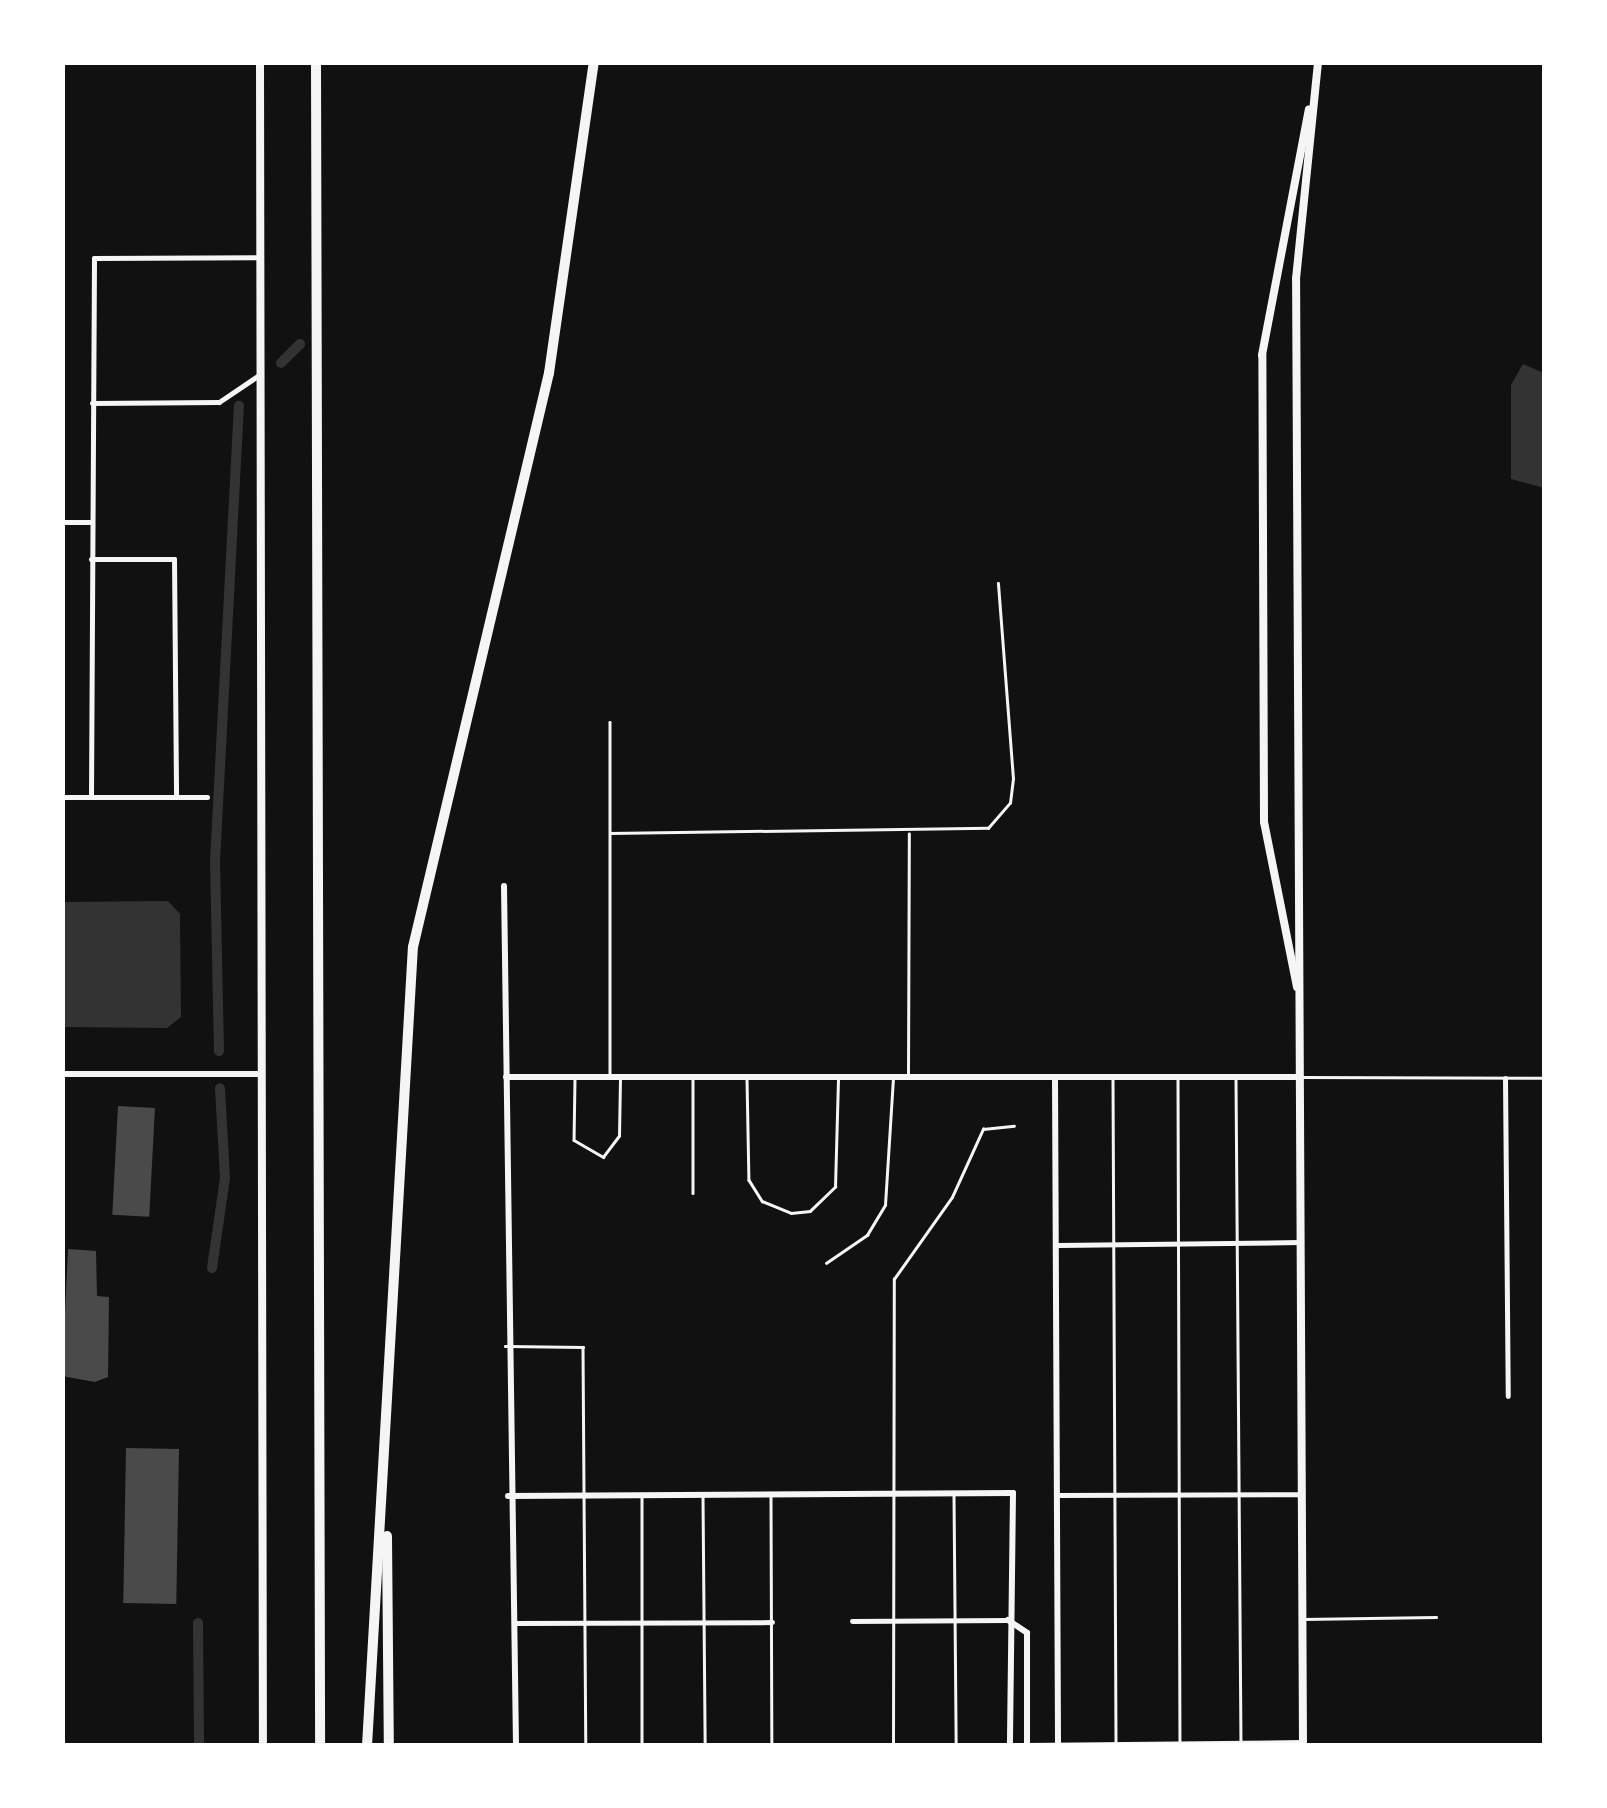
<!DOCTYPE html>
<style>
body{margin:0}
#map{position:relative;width:1607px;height:1808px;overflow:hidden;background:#111;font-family:Raleway,sans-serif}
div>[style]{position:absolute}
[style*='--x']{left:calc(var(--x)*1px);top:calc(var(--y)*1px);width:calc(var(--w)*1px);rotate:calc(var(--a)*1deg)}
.water>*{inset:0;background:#333}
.canal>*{height:10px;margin:-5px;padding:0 5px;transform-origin:5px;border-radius:5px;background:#333}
.building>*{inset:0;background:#4a4a4a;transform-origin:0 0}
.service>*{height:2.5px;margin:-1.25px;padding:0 1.25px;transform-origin:1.25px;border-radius:1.25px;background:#f5f5f5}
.minor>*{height:5px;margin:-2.5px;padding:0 2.5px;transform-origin:2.5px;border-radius:2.5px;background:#f5f5f5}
.tertiary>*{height:6px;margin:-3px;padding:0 3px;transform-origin:3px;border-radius:3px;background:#f5f5f5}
.secondary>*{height:8px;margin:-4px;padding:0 4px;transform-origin:4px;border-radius:4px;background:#f5f5f5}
.motorway>*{height:10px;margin:-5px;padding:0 5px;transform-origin:5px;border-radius:5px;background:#f5f5f5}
span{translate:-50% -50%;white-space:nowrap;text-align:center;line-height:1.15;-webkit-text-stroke:10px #fff;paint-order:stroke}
.frame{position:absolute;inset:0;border:65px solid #fff;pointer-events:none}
</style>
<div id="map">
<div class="water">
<div style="clip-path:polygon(1523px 364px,1544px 373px,1544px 488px,1511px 479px,1511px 385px)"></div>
<div style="clip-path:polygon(168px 901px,180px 914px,181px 1017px,167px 1028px,63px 1027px,63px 902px)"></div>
</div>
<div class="canal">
<div style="--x:281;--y:363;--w:27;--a:-45"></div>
<div style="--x:219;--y:1051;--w:189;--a:-91.2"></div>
<div style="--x:215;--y:862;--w:457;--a:-87"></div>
<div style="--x:212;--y:1268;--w:91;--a:-81.8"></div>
<div style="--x:225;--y:1178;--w:90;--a:-93.2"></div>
<div style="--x:198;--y:1623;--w:123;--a:89.5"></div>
</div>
<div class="building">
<div style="left:118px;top:1106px;width:37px;height:109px;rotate:3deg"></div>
<div style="clip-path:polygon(68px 1249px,96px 1251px,97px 1296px,109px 1297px,108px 1377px,95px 1382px,62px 1376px)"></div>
<div style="left:126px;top:1448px;width:53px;height:155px;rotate:1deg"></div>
</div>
<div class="service">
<div style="--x:610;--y:722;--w:354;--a:90"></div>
<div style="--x:610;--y:833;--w:378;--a:-0.8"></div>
<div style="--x:988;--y:828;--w:33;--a:-49"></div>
<div style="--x:1010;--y:803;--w:24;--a:-83"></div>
<div style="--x:1013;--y:779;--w:196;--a:-94.4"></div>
<div style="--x:908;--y:1076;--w:242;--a:-89.8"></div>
<div style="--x:1301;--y:1077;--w:243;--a:0.2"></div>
<div style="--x:575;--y:1079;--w:61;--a:90.9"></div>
<div style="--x:574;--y:1140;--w:34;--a:30"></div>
<div style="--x:603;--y:1157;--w:26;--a:-53"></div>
<div style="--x:619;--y:1136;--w:58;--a:-89"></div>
<div style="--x:693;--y:1079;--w:114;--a:90"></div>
<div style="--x:747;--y:1079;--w:101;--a:88.9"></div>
<div style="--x:749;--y:1180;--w:25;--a:58"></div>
<div style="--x:762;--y:1201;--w:31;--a:22"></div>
<div style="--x:791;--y:1213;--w:19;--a:-6"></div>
<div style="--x:810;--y:1211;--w:35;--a:-44"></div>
<div style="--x:835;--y:1187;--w:109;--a:-88.4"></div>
<div style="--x:1113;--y:1079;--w:662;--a:89.74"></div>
<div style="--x:1178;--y:1079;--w:662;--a:89.83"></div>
<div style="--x:1236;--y:1079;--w:661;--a:89.57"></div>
<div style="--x:826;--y:1263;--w:50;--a:-34.3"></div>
<div style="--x:867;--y:1235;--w:35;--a:-59"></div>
<div style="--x:885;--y:1205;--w:128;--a:-86.4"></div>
<div style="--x:505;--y:1346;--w:78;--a:0.7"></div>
<div style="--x:583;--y:1347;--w:399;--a:89.6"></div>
<div style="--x:954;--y:1495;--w:251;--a:89.5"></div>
<div style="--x:771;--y:1496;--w:250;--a:89.8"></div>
<div style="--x:642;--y:1497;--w:249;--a:90"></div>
<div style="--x:703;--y:1497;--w:249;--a:89.5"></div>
<div style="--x:1303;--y:1619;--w:133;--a:-0.9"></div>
<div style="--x:893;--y:1746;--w:467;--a:-89.9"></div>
<div style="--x:894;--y:1279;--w:100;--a:-54.7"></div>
<div style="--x:952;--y:1197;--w:75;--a:-65.5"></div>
<div style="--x:983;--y:1129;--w:31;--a:-6"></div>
</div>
<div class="minor">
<div style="--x:92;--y:403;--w:127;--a:-0.5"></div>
<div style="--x:219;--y:402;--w:48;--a:-34"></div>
<div style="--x:62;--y:522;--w:28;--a:0"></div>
<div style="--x:91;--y:559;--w:83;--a:0"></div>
<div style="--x:174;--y:559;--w:238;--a:89.5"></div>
<div style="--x:62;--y:797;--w:145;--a:0"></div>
<div style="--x:91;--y:797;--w:539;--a:-89.68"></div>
<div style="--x:94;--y:258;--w:167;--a:-0.3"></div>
<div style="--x:1505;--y:1078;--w:318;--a:89.5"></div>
<div style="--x:1058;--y:1245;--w:242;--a:-0.7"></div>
<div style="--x:1057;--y:1495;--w:245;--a:-0.2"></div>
<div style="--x:852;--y:1621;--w:156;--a:-0.4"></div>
<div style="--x:515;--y:1623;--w:257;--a:-0.2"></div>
</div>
<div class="tertiary">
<div style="--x:504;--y:886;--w:860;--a:89.2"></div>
<div style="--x:62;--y:1074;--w:200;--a:0"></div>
<div style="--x:506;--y:1077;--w:793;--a:0"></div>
<div style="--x:1055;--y:1077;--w:669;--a:89.74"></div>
<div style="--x:508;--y:1496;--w:505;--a:-0.34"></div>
<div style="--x:1013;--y:1493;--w:253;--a:90.7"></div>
<div style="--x:1008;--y:1620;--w:23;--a:34"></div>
<div style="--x:1027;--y:1633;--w:113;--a:90"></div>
<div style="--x:1027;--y:1746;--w:276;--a:-0.6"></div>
</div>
<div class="secondary">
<div style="--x:260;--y:62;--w:1684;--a:89.9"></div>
<div style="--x:1297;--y:987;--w:168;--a:-101.3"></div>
<div style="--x:1264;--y:822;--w:467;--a:-90.2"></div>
<div style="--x:1262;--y:355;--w:250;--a:-79.2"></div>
<div style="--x:1303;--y:1746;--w:1467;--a:-90.27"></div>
<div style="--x:1296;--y:279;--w:218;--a:-84.2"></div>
</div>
<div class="motorway">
<div style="--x:316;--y:62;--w:1684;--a:89.86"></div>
<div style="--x:387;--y:1536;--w:210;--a:89.5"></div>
<div style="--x:367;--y:1746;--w:800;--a:-86.71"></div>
<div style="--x:413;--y:947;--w:590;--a:-76.67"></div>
<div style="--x:549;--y:373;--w:314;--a:-81.8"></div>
</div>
<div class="frame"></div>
</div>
